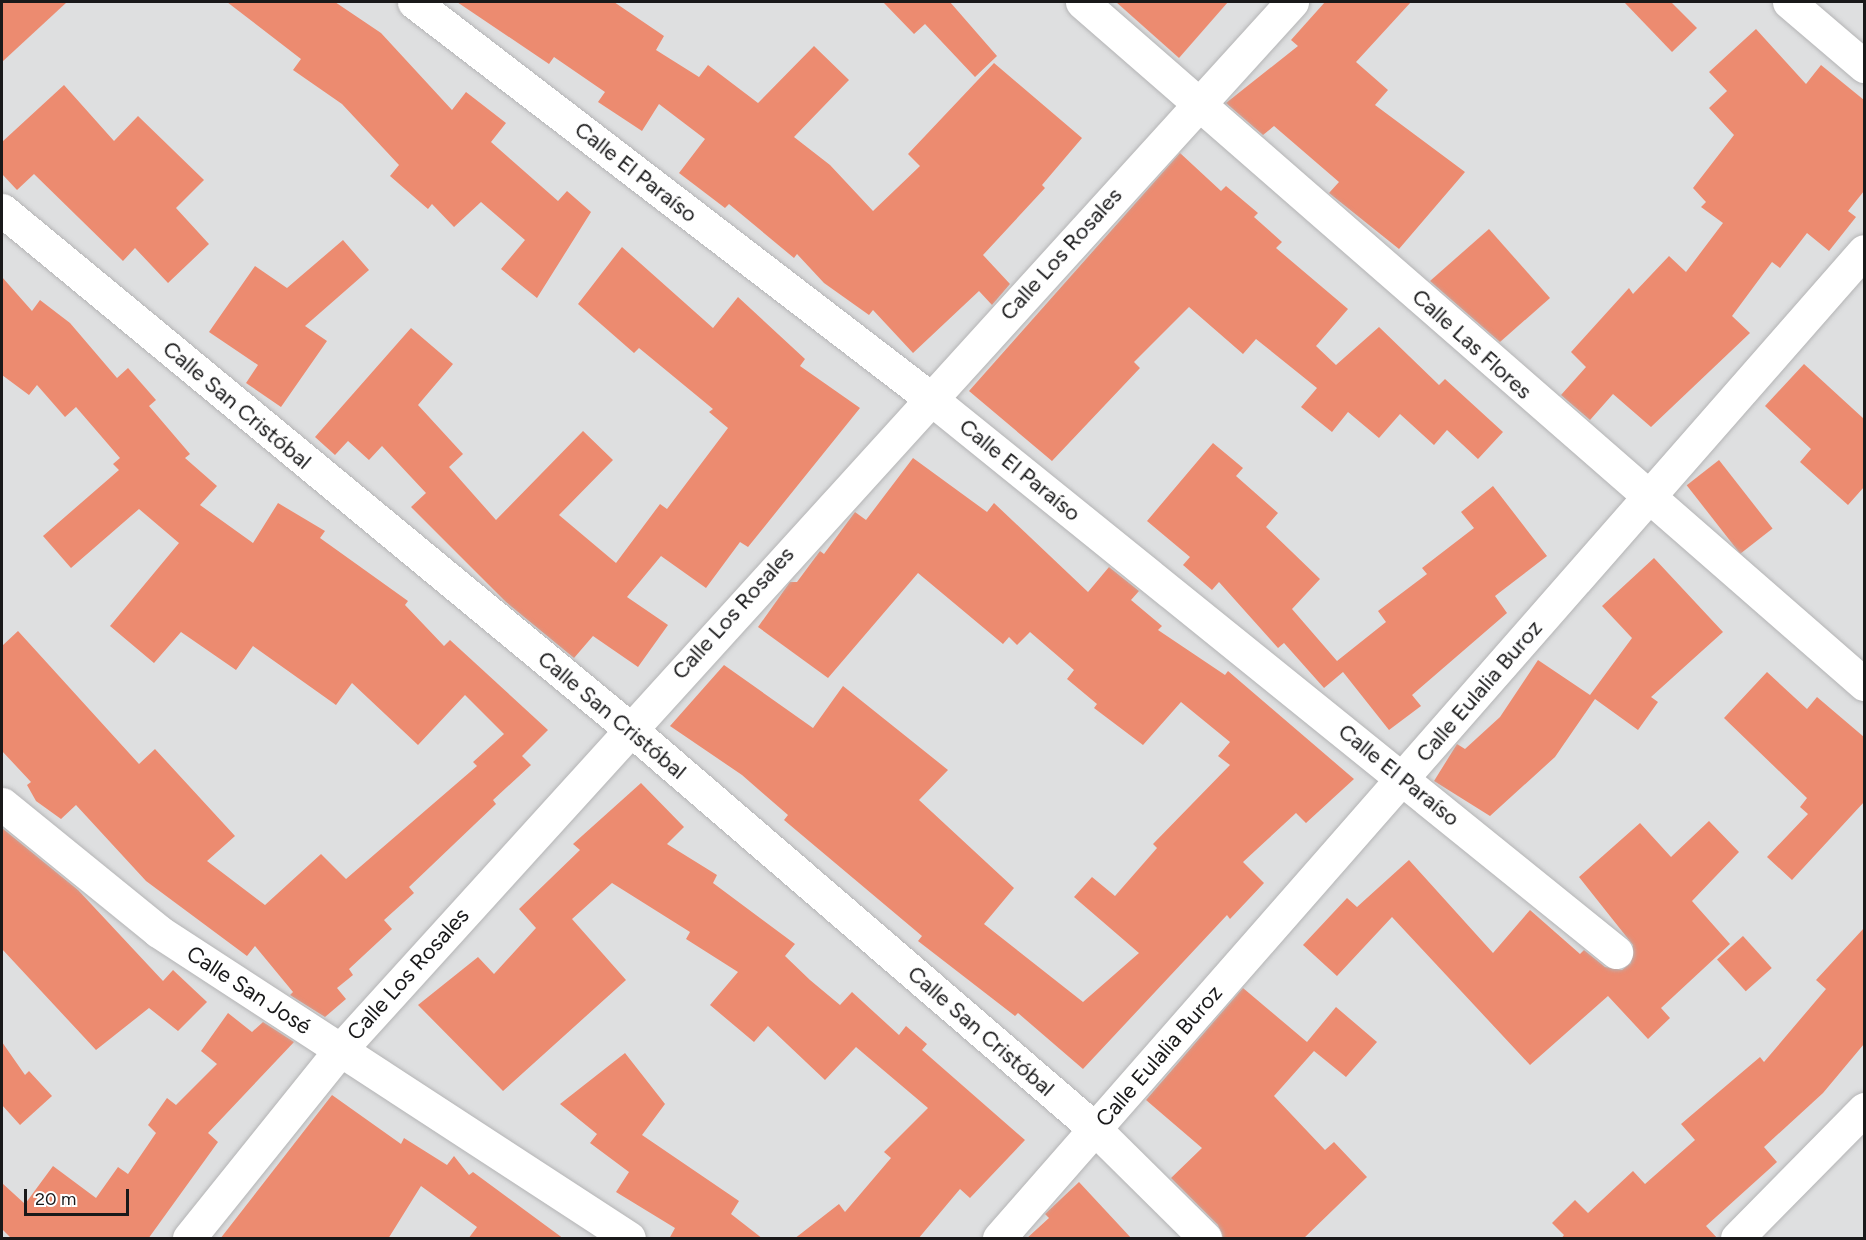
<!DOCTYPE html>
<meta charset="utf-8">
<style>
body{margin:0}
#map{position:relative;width:1866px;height:1240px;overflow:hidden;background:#dedfe0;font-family:Figtree,sans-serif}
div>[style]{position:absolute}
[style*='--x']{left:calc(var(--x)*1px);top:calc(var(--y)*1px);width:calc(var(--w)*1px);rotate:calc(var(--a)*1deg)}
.building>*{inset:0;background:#ec8b70;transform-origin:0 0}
.roads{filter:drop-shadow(0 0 2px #b4b4b5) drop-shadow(0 0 2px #b4b4b5)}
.minor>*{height:33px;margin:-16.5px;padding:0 16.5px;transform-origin:16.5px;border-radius:16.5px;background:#fff}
span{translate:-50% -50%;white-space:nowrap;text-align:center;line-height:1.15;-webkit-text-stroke:6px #fff;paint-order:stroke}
.street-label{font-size:22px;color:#19191a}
.frame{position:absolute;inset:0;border:3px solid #19191a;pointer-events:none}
.scale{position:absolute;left:24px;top:1189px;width:105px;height:27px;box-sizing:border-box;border:3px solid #19191a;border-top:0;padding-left:8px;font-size:18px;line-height:21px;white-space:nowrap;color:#19191a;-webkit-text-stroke:4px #fff;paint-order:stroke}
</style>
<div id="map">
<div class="building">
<div style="clip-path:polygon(2px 2px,67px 2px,2px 62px)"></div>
<div style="clip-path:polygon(227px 2px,335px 2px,381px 33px,452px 110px,466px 92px,506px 123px,491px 142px,558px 201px,567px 191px,591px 212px,537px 298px,501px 269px,525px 240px,481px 202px,454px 227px,432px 204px,428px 209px,390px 176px,399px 165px,342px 104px,293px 70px,301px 59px)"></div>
<div style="clip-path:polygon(457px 2px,614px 2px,664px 36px,656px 50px,699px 77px,708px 65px,758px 103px,814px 46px,849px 80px,794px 137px,830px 165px,873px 211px,920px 166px,908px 154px,994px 63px,1082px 138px,1042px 185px,1045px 188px,983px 255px,1010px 284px,992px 305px,979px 291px,913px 353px,873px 310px,869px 315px,824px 283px,797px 254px,794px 258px,729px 204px,725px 208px,679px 173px,705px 139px,659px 104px,642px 131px,598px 102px,605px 92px,554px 57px,549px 64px)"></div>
<div style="clip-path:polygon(883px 2px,950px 2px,997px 56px,975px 77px,925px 24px,914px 34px)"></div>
<div style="clip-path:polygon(1116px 2px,1228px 2px,1179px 58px)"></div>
<div style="clip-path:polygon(1325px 2px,1411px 2px,1356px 62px,1388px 90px,1375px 105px,1465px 172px,1399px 249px,1329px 193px,1339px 182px,1274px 126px,1263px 135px,1226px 103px,1298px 46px,1291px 40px)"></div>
<div style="clip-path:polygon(1624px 2px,1671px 2px,1697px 28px,1672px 52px)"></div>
<div style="clip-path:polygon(1756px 29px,1806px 84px,1821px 65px,1864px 100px,1864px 191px,1848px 211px,1856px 217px,1829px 251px,1807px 233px,1780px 268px,1772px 262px,1732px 316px,1750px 333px,1651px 427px,1613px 394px,1590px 420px,1561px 395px,1586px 367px,1571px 352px,1629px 288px,1633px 294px,1669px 256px,1686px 272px,1723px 223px,1701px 207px,1706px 202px,1693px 188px,1734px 135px,1709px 108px,1727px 91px,1709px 72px)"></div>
<div style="clip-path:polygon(64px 85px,114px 141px,138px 116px,204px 180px,176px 208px,209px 244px,168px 283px,135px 248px,123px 261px,34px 174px,17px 190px,2px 174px,2px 142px)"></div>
<div style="clip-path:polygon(1180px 153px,1221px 191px,1226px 186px,1258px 213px,1254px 217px,1282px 242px,1276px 248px,1348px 309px,1316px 346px,1336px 365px,1379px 327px,1439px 385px,1445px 379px,1503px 432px,1478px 459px,1447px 430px,1434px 445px,1400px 414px,1379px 438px,1348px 412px,1332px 432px,1301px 407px,1317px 388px,1256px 339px,1243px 354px,1189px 307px,1134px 362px,1140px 368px,1052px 461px,969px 391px)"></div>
<div style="clip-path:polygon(1489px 229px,1550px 298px,1500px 342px,1430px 281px)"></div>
<div style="clip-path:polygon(343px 240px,369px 270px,305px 326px,327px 341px,281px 407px,246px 383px,258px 365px,209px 332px,255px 266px,287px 288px)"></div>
<div style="clip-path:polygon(622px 247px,713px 328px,738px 297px,805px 359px,800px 366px,860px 408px,748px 547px,740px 542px,706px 588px,661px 556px,627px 597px,668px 625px,638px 667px,593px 636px,574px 658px,506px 602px,411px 507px,426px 493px,382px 446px,369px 460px,348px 441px,335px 455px,315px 437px,411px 328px,453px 364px,418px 405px,463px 454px,449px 467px,496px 520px,583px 431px,613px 460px,559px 515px,616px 563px,660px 504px,667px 509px,728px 428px,709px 412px,713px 409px,639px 348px,634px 353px,578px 304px)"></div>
<div style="clip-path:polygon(2px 277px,32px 311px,40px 300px,70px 323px,117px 378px,128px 368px,156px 400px,149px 406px,190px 454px,185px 458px,217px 486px,200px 505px,253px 543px,278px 503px,325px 531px,320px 538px,408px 601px,405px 605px,444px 646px,450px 640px,548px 730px,522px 756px,531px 765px,493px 800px,496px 804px,409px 887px,414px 893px,384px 920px,392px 929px,349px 969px,353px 975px,337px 988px,346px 999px,325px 1017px,290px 995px,293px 992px,255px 946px,247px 956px,146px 881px,76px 805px,61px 819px,36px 801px,27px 785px,31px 782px,2px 751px,2px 646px,18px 631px,139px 764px,155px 749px,235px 836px,207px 861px,265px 905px,321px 854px,346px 879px,477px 766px,473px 762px,504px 734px,465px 695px,418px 745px,352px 683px,336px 705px,253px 646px,236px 670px,181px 632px,154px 663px,110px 626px,179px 543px,139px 509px,71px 568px,43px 536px,119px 470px,113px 464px,120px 458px,76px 407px,65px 417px,37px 385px,29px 395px,2px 375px)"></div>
<div style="clip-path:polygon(1804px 364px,1864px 419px,1864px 487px,1848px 505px,1800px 462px,1811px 449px,1765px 406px)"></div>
<div style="clip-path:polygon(1213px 443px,1243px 468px,1236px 476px,1278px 513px,1266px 527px,1320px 579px,1292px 609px,1337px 661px,1386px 622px,1378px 611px,1427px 574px,1422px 568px,1474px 528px,1461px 512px,1493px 486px,1547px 556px,1495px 596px,1507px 613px,1412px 695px,1421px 706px,1389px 730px,1343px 672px,1324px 688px,1284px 643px,1278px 648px,1219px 582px,1212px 590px,1183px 565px,1190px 557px,1147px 521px)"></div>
<div style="clip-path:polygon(913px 458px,987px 512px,994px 503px,1088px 592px,1109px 567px,1139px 591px,1131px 600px,1162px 626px,1158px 630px,1225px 675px,1228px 671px,1354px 779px,1306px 823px,1296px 813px,1243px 862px,1264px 883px,1230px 919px,1227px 915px,1083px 1069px,1018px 1013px,1015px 1016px,918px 941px,922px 936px,784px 820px,788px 815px,742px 775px,670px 726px,724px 665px,813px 728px,843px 686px,948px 770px,919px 800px,1014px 888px,984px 924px,1083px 1002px,1139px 953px,1074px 897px,1092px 877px,1115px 896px,1157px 848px,1153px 844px,1230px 765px,1218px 756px,1230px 742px,1181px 702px,1143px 745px,1094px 708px,1097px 704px,1067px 679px,1074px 670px,1030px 632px,1017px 645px,1009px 637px,1003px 644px,918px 573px,828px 678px,758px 627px,790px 582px,797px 582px,820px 551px,824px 554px,855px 512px,866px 520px)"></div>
<div style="left:1719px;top:460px;width:87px;height:41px;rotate:52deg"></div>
<div style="clip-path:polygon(1654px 558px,1723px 632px,1651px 697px,1658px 702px,1638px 730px,1595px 699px,1555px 757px,1490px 816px,1434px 781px,1457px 744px,1465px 749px,1500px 717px,1538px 660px,1590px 695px,1632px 638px,1602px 606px)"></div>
<div style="clip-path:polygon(1767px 672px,1807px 709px,1817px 697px,1864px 737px,1864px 802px,1792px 880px,1767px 857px,1808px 814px,1800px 807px,1807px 798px,1724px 718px)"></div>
<div style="clip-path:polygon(641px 783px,684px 827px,667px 844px,717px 875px,713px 883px,795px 944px,785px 956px,810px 980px,840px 1005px,852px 992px,899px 1035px,906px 1026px,927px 1044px,922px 1050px,1025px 1140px,970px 1198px,960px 1189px,918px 1239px,794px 1239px,839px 1204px,845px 1212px,891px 1158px,884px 1152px,928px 1108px,856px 1047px,825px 1080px,768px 1026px,754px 1042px,710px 1005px,738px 972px,686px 939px,690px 932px,612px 883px,572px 919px,626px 980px,503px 1091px,418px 1005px,478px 957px,494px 974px,536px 928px,519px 909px,580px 850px,573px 844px)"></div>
<div style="clip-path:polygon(1709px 821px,1739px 852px,1692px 901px,1730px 944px,1661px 1008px,1670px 1018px,1648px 1039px,1608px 996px,1530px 1065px,1392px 917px,1337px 976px,1303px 945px,1347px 898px,1357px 907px,1409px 860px,1493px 953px,1530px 910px,1580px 954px,1584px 950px,1605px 967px,1622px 970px,1631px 963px,1633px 945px,1579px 877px,1640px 823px,1671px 857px)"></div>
<div style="clip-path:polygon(2px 828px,78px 890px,163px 981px,173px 970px,207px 1002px,178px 1031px,149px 1008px,96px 1050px,2px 949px)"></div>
<div style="clip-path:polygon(1864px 928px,1864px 1044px,1823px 1093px,1764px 1147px,1777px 1162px,1706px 1226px,1718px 1239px,1561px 1239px,1564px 1235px,1552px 1223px,1575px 1200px,1588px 1213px,1633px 1171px,1645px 1184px,1695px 1140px,1681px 1124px,1760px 1057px,1764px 1062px,1826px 989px,1816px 980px)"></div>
<div style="left:1743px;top:936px;width:43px;height:35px;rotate:48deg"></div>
<div style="clip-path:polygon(1243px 988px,1307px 1042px,1336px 1007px,1377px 1042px,1346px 1077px,1314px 1051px,1274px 1096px,1325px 1150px,1334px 1142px,1367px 1177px,1303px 1239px,1223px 1239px,1218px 1225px,1171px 1178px,1202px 1148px,1146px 1100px)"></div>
<div style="clip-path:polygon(228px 1013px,252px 1032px,263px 1022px,294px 1042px,208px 1133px,218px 1142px,148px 1239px,12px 1239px,2px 1229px,2px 1183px,25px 1204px,53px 1166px,96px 1198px,118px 1167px,128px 1174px,156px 1133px,148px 1125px,167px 1098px,176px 1105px,217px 1064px,201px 1051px)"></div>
<div style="clip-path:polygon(2px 1042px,25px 1075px,29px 1071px,52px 1096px,20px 1125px,2px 1105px)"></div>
<div style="clip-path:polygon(625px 1053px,665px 1104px,642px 1135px,739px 1201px,731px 1214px,763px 1239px,669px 1239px,675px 1228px,616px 1192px,629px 1172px,590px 1143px,597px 1134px,560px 1104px)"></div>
<div style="clip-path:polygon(332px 1095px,401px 1144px,404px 1138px,447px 1165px,454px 1156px,469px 1175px,473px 1172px,564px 1239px,468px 1239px,477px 1227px,421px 1186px,388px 1239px,220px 1239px)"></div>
<div style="clip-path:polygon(1079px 1182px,1132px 1239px,1026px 1239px,1049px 1218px,1045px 1214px)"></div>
</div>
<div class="roads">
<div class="minor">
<div style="--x:414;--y:2;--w:650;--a:37.5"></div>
<div style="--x:930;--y:398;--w:882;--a:38.92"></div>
<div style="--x:1082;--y:2;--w:1038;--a:41.09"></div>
<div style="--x:1789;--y:2;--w:99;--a:40.5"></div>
<div style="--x:2;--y:210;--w:813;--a:39.56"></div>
<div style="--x:629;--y:728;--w:615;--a:40.71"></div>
<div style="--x:1095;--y:1129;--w:155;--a:44.7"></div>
<div style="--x:2;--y:804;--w:201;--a:39.1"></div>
<div style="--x:158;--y:931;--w:562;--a:33.1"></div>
<div style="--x:189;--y:1238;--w:241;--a:-51.2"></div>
<div style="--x:340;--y:1050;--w:1416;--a:-47.75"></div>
<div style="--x:999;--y:1238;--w:1312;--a:-48.77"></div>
<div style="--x:1737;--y:1238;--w:181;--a:-45.4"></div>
</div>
</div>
<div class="street-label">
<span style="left:636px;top:172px;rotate:38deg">Calle El Paraíso</span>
<span style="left:1061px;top:254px;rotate:-48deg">Calle Los Rosales</span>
<span style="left:1472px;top:344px;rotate:42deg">Calle Las Flores</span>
<span style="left:237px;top:405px;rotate:40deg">Calle San Cristóbal</span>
<span style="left:1020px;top:470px;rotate:39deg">Calle El Paraíso</span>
<span style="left:733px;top:613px;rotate:-48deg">Calle Los Rosales</span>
<span style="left:1479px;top:691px;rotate:-49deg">Calle Eulalia Buroz</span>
<span style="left:612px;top:715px;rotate:40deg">Calle San Cristóbal</span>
<span style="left:1399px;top:775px;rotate:39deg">Calle El Paraíso</span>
<span style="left:408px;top:974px;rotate:-48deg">Calle Los Rosales</span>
<span style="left:249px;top:990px;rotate:33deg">Calle San José</span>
<span style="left:981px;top:1031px;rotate:41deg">Calle San Cristóbal</span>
<span style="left:1159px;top:1056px;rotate:-49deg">Calle Eulalia Buroz</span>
</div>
<div class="frame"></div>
<div class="scale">20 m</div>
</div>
